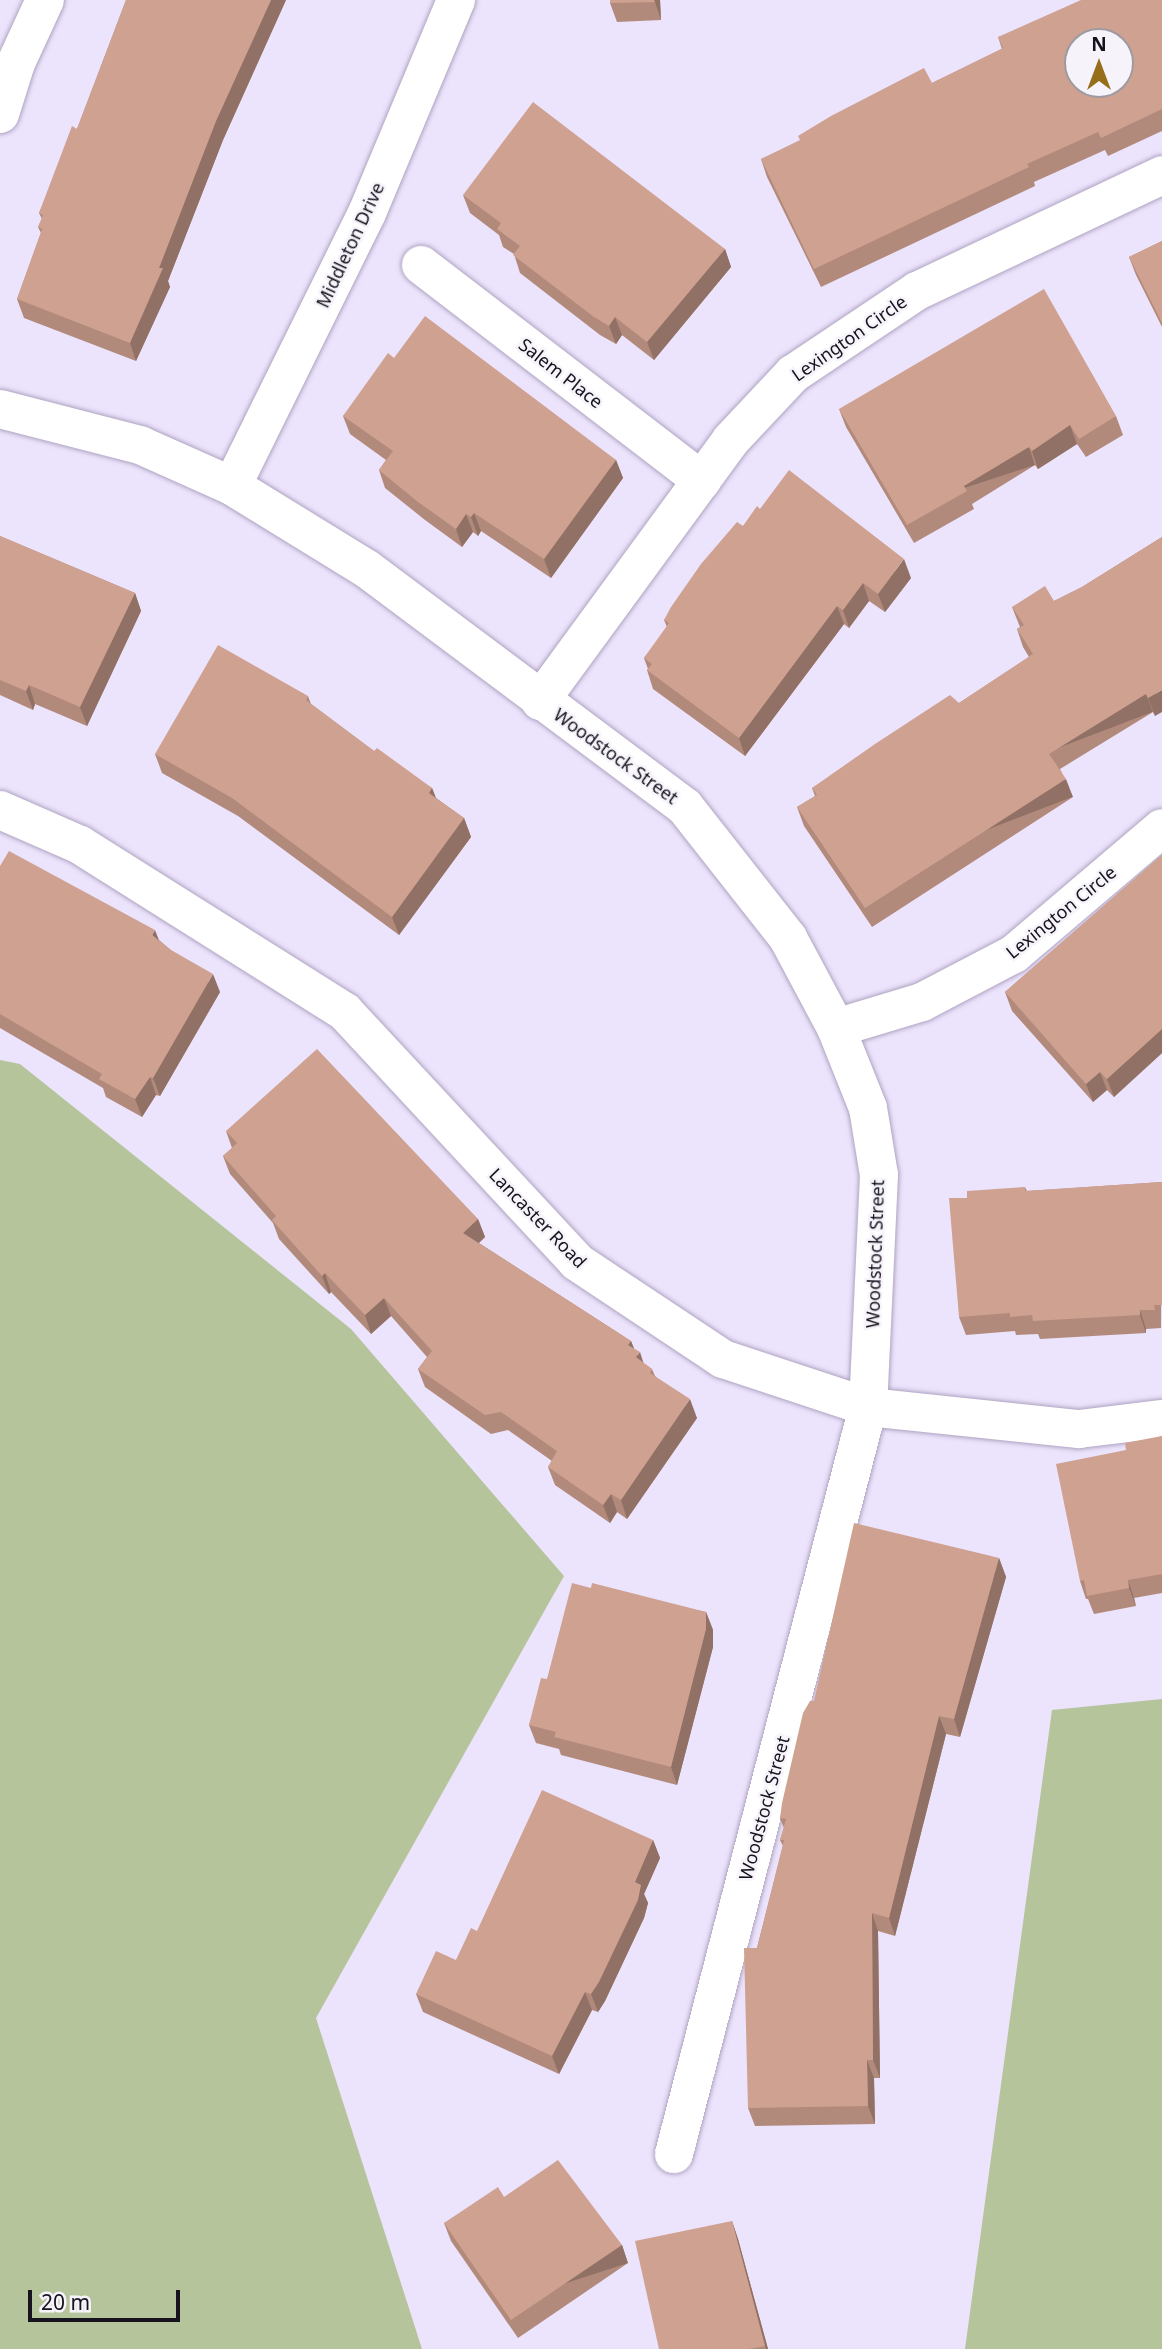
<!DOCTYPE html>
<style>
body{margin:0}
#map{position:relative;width:1162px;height:2349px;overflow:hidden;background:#ece3fc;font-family:"Noto Sans",sans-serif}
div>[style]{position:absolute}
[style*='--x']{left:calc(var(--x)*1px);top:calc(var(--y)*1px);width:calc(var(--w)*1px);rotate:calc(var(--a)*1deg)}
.green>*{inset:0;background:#b6c49c}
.roads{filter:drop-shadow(0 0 2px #afa4c1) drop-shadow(0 0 2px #afa4c1)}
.street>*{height:38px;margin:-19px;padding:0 19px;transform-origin:19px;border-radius:19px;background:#fff}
.wall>*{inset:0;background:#b28a7c}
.shaded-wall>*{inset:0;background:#917165;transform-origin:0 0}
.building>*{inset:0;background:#cfa190}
span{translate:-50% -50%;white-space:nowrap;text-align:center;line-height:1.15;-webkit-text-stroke:5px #f6f4fa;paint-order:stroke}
.street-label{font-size:18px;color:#17131e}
.north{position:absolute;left:1064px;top:28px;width:70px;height:70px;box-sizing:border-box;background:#f6f4fa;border:2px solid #9d9aa2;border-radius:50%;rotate:0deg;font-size:19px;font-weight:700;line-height:28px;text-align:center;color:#17131e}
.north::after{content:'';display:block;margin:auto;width:24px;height:32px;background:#976e1a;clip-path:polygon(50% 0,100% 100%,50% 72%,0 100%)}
.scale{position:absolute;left:28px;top:2290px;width:152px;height:32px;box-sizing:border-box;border:4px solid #17131e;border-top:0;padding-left:9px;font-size:21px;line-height:24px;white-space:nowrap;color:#17131e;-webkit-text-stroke:5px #f6f4fa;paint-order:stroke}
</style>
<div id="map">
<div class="green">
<div style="clip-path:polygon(0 1060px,20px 1064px,351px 1329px,564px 1576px,316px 2018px,422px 2349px,0 2349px)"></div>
<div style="clip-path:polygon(1162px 1699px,1162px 2349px,965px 2349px,1052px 1710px)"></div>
</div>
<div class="roads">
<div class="street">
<div style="--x:0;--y:114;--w:53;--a:-72.6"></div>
<div style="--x:16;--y:63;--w:69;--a:-65.3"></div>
<div style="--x:421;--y:265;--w:354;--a:37.5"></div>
<div style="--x:0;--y:409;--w:145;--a:14.4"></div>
<div style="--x:140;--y:445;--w:101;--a:24"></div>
<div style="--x:232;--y:486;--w:158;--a:31.6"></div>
<div style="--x:367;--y:569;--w:397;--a:36.8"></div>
<div style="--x:685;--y:807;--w:167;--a:51.8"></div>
<div style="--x:788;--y:938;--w:102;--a:61.9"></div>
<div style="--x:836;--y:1028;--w:86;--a:68.2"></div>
<div style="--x:868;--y:1108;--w:68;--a:80.7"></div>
<div style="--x:879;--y:1175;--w:232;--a:92.7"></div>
<div style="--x:868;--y:1407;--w:772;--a:104.56"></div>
<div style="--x:232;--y:486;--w:305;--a:-63.7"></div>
<div style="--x:367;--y:213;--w:231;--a:-67.3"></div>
<div style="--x:540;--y:701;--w:323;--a:-53.8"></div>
<div style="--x:731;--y:440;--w:91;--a:-46.8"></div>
<div style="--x:793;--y:374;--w:149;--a:-33.8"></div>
<div style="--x:917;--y:291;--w:271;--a:-25.3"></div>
<div style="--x:0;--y:810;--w:87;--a:23.6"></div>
<div style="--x:80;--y:845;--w:313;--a:32.2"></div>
<div style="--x:345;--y:1012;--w:341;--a:47.1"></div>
<div style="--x:577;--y:1262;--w:175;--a:33.6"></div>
<div style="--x:723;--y:1359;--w:153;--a:18.3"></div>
<div style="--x:868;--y:1407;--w:212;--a:6"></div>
<div style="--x:1079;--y:1429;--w:84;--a:-6.9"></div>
<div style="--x:836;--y:1028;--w:90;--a:-16.8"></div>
<div style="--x:922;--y:1002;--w:104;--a:-27.6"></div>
<div style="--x:1014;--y:954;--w:194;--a:-40.4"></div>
</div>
</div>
<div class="wall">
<div style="clip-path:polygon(126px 0,286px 0,223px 140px,168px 281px,170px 287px,136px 361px,24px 318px,17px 299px,41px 233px,38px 227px,42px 219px,39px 213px,77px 129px)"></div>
<div style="clip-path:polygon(610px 0,660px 0,661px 20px,617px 22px,610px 3px)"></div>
<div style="clip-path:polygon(1162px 0,1162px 131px,1108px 156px,1105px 150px,1034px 182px,1035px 186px,821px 287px,767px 177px,761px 159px,932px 83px,1002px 49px,998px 37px)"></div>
<div style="clip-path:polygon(463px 195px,725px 249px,731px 267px,654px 360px,622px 335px,616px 344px,600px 335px,520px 273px,514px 254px,503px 247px,499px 235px,470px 213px)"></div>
<div style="clip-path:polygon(1162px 241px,1162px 327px,1136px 275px,1129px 257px)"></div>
<div style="clip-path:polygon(394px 358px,616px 460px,623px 478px,551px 578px,481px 531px,478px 536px,473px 532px,462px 547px,425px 520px,385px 488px,379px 470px,386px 460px,350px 434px,343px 416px)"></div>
<div style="clip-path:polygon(839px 409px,1116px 416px,1123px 435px,1086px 457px,1077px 444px,1038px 469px,1035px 465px,972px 504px,974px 509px,914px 543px,846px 427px)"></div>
<div style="clip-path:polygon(760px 509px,911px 578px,885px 612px,869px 601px,849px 628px,844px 624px,745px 756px,653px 689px,647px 670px,648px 669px,644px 658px,667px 627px,664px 620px,743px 526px)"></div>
<div style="clip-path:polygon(0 536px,135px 593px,141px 611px,87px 726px,35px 704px,33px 710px,0 695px)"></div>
<div style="clip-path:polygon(1162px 537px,1155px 716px,1153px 712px,1060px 769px,1073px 797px,872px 927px,804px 826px,797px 807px,815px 796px,812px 788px,959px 703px,1029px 657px,1023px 647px,1017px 629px,1020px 627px,1012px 607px,1054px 601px,1082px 587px)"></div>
<div style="clip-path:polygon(308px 696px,311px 704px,374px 751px,432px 788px,436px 798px,464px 818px,471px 837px,399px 935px,238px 816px,162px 773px,155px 754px)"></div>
<div style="clip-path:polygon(1162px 855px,1162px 1053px,1114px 1097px,1107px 1090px,1093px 1102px,1012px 1011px,1005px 992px)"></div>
<div style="clip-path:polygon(0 866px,159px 940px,220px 992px,160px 1096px,156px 1095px,142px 1117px,106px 1097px,103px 1088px,0 1028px)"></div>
<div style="clip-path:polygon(226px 1131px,478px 1219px,485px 1237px,479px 1243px,631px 1341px,634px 1349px,643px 1363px,652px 1369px,655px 1376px,697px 1418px,627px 1519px,617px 1512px,610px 1523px,555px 1485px,548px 1467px,552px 1461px,508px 1430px,491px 1434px,425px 1387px,418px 1369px,427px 1357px,391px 1316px,371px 1334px,331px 1292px,329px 1294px,279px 1239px,273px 1223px,230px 1174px,223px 1156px,232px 1148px)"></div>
<div style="clip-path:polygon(1162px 1182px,1161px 1328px,1146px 1329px,1146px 1333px,1040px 1339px,1038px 1334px,1016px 1335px,1015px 1331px,966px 1335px,959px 1317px,967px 1198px,1025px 1187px,1027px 1191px)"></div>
<div style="clip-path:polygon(1162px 1436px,1162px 1593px,1134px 1598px,1136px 1606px,1094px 1614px,1088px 1599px,1086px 1599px,1080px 1581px,1126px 1450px)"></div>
<div style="clip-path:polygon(999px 1558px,1006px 1577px,960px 1737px,946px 1734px,895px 1936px,878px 1931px,880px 2078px,874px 2078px,875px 2124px,755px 2126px,748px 2108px,757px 1948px,783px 1846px,780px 1840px,784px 1828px,780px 1818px,814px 1701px)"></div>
<div style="clip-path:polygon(591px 1588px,706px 1612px,713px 1630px,713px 1647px,677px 1785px,561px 1755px,559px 1749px,536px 1743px,529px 1725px,547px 1679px)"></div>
<div style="clip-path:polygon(653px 1840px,660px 1858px,644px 1894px,648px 1903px,644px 1918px,605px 2001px,598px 2012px,592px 2010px,559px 2074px,423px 2012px,416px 1994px,456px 1960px,477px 1931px)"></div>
<div style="clip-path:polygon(504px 2197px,622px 2245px,628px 2263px,518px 2338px,451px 2241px,444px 2223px)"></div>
<div style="clip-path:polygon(732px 2221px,738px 2239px,768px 2349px,659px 2349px)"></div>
</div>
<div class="shaded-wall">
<div style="clip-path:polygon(271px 0,286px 0,223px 140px,168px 281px,170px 287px,136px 361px,130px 343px,216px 121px)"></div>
<div style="clip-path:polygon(654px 0,660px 0,661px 20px,655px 2px)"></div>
<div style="clip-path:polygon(725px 249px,731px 267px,654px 360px,647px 342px)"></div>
<div style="clip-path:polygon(615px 317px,622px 335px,616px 344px,609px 326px)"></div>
<div style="clip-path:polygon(1070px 425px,1077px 444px,1038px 469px,1032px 451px)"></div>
<div style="left:1029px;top:447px;width:19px;height:76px;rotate:72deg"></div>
<div style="clip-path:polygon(616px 460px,623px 478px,551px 578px,544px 559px)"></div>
<div style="clip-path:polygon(474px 513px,481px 531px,478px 536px,471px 517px)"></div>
<div style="clip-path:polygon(466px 514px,473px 532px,462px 547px,456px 529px)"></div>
<div style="clip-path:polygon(904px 559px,911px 578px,885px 612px,878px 594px)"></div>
<div style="clip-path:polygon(863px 583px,869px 601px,849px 628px,843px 610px)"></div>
<div style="clip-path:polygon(135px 593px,141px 611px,87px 726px,80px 707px)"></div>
<div style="clip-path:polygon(837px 606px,844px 624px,745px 756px,739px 738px)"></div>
<div style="clip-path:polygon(29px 685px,35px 704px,33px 710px,26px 691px)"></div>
<div style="clip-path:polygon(1162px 690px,1162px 712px,1155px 716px,1148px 698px)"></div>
<div style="left:1146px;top:694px;width:19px;height:114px;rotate:69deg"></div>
<div style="left:1066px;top:779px;width:19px;height:239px;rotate:69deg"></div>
<div style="clip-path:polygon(432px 788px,439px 806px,429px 793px)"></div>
<div style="clip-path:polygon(464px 818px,471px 837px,399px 935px,392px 917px)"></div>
<div style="clip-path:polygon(155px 930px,162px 948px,152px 935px)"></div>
<div style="clip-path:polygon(213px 974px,220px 992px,160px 1096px,153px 1078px)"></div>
<div style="clip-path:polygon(1162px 1029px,1162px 1053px,1114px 1097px,1107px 1079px)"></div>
<div style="clip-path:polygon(1100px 1072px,1107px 1090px,1093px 1102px,1086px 1084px)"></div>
<div style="clip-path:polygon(150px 1077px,156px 1095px,142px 1117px,135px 1099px)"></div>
<div style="clip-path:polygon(478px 1219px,485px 1237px,470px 1251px,463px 1233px)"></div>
<div style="clip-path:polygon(325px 1273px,331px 1292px,329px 1294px,322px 1276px)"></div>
<div style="clip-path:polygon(384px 1298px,391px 1316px,371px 1334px,365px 1315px)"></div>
<div style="clip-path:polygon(1140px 1310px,1146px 1329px,1146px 1333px,1140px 1315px)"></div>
<div style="clip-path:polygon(631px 1341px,637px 1356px,640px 1352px,646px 1371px,643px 1376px,628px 1345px)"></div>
<div style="clip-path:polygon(690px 1399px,697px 1418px,627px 1519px,621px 1500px)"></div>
<div style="clip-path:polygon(611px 1494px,617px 1512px,610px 1523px,603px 1505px)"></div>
<div style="clip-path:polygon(999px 1558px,1006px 1577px,960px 1737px,954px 1719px)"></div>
<div style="clip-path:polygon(1128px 1580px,1134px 1598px,1136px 1606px,1129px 1588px)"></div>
<div style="clip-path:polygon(706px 1612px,713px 1630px,713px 1647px,677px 1785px,671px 1767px)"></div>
<div style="clip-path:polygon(939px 1716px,946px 1734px,895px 1936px,889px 1918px)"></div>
<div style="clip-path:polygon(653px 1840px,660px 1858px,644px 1894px,648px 1903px,644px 1918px,605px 2001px,598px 2012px,591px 1994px,635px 1882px)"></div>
<div style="clip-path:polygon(872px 1913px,878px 1931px,880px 2078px,873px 2060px)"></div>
<div style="clip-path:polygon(585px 1992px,592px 2010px,559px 2074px,552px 2056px)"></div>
<div style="clip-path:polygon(867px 2060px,874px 2078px,875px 2124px,868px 2106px)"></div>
<div style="clip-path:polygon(732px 2221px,738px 2239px,768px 2349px,766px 2349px,765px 2346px)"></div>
<div style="left:622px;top:2245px;width:19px;height:134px;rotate:72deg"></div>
</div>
<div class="building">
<div style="clip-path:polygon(126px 0,271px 0,216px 121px,159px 268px,163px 268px,130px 343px,17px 299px,42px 229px,38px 227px,43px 215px,39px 213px,72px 126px,77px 129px)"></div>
<div style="clip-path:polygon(610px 0,654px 0,655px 2px,610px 3px)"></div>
<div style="clip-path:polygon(evenodd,1081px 0,1162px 0,1162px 109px,1101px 138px,1098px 132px,1027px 164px,1029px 167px,814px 269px,761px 159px,800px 140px,798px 136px,831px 116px,924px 68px,932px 83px,1003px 48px,998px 37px,1081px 0,1078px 42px,1120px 42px,1120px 84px,1078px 84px,1078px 42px)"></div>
<div style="clip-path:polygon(533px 102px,725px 249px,647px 342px,615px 317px,609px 326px,594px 317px,513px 255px,520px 246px,497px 229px,501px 223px,463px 195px)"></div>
<div style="clip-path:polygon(1162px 241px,1162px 323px,1129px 257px)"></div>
<div style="clip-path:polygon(1044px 289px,1116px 416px,1079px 439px,1070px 425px,1032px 451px,1029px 447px,964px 486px,967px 491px,907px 525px,839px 409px)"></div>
<div style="clip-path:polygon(425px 316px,616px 460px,544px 559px,474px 513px,471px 517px,466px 514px,456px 529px,418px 502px,379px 470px,393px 451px,343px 416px,388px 353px,394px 358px)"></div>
<div style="clip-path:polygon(789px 470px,904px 559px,878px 594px,863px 583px,843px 610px,837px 606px,739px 738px,647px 670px,652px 664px,644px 658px,669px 623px,664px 620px,671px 607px,701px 564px,737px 522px,743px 526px,757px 506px,760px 509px)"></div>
<div style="clip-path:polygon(0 536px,135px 593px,80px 707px,29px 685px,26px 691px,0 680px)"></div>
<div style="clip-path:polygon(1162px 537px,1162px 690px,1148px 698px,1146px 694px,1049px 754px,1066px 779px,865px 908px,797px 807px,817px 795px,812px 788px,875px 744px,950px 695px,959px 703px,1033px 654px,1017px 629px,1024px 625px,1012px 607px,1045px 586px,1054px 601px,1082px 587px)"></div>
<div style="clip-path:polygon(218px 645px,308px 696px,306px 700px,374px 751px,377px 748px,432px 788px,429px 793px,464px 818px,392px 917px,232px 798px,155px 754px)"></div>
<div style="clip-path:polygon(9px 851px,155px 930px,152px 935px,171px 950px,213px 974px,153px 1078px,150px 1077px,135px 1099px,99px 1079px,102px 1074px,0 1014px,0 866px)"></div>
<div style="clip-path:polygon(1162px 855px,1162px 1029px,1107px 1079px,1100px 1072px,1086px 1084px,1005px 992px)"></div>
<div style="clip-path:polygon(317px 1049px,478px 1219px,463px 1233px,631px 1341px,628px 1345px,640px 1352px,636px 1357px,652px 1369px,650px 1373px,690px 1399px,621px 1500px,611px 1494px,603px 1505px,548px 1467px,557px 1451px,501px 1412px,485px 1415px,418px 1369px,432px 1351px,384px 1298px,365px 1315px,325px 1273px,322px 1276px,272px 1220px,276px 1216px,223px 1156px,237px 1143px,226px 1131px)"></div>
<div style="clip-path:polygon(1162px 1182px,1162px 1305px,1154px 1305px,1155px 1310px,1140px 1310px,1140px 1315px,1033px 1321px,1032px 1315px,1010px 1317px,1010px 1313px,959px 1317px,949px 1198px,967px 1198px,967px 1191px,1025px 1187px,1025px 1191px)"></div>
<div style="clip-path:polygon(1162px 1436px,1162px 1574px,1128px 1580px,1129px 1588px,1087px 1596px,1084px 1580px,1080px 1581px,1056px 1464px,1126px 1450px,1125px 1443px)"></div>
<div style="clip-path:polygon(854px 1523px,999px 1558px,954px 1719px,939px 1716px,889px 1918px,872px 1913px,873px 2060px,867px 2060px,868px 2106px,748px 2108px,744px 1948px,757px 1948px,784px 1840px,780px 1840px,786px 1819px,780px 1818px,782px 1803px,803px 1713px,810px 1701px,814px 1701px)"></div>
<div style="clip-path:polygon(572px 1583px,591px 1588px,592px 1583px,706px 1612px,706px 1629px,671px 1767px,554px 1737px,556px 1732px,529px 1725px,541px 1678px,547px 1679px)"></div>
<div style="clip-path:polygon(542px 1790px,653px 1840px,635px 1882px,641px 1885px,638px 1900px,599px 1982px,591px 1994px,585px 1992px,552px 2056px,416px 1994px,436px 1951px,456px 1960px,471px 1928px,477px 1931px)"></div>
<div style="clip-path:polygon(558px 2160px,622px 2245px,511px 2320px,444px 2223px,498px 2187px,504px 2197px)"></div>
<div style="clip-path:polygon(732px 2221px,765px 2346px,749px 2349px,659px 2349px,635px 2241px)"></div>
</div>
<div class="street-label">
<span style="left:350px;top:245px;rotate:-65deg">Middleton Drive</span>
<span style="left:849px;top:338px;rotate:-35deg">Lexington Circle</span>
<span style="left:561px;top:373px;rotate:38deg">Salem Place</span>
<span style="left:616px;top:756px;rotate:36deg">Woodstock Street</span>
<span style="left:1061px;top:912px;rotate:-39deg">Lexington Circle</span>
<span style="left:538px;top:1218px;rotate:46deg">Lancaster Road</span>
<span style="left:875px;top:1254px;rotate:-88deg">Woodstock Street</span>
<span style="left:764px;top:1808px;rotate:-75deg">Woodstock Street</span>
</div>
<div class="north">N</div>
<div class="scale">20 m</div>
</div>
